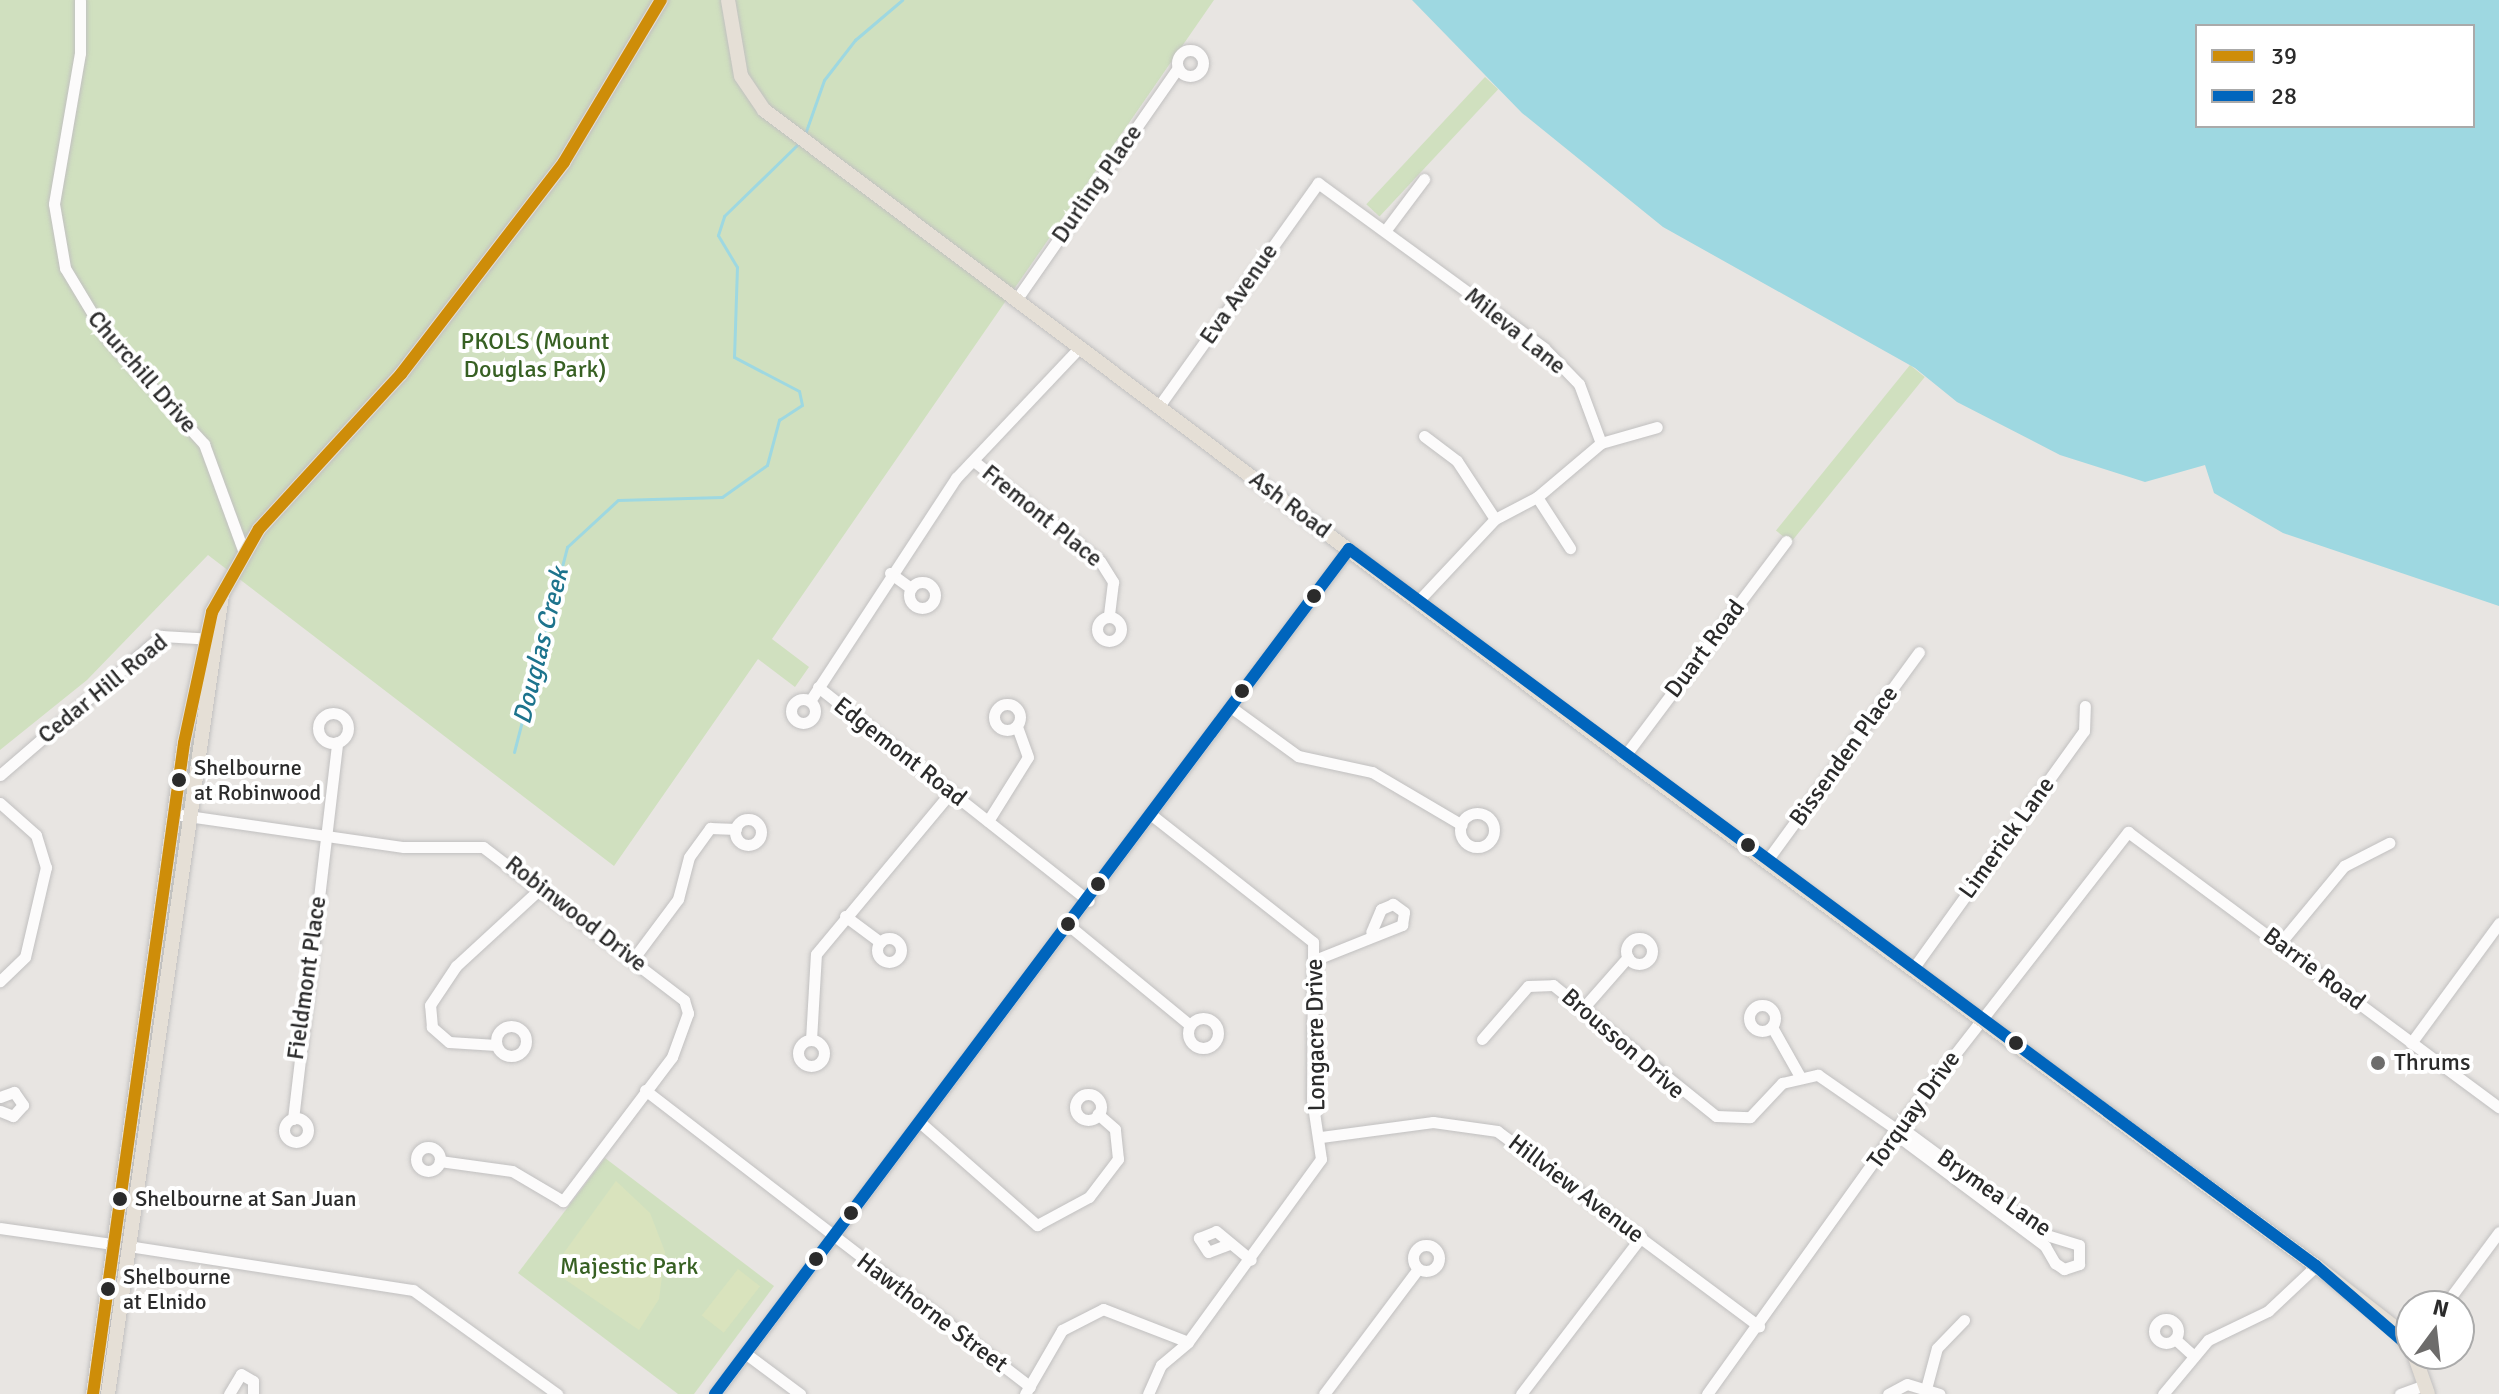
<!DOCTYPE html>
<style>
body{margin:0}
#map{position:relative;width:2499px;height:1394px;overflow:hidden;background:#e8e5e2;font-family:Signika,sans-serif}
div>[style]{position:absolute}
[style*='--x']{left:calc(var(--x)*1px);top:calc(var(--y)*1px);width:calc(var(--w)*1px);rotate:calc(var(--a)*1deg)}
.green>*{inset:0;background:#d0e0bf;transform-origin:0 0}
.pitch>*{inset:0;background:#d9e3bd;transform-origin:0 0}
.water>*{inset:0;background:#9ed8e1}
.stream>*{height:3px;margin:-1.5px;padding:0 1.5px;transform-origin:1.5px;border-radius:1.5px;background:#9ed8e1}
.roads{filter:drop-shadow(0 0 2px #c1c0c0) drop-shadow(0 0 2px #c1c0c0)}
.minor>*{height:11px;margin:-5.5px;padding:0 5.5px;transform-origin:5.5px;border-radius:5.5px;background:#fcfbfb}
.minor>.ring{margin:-5.5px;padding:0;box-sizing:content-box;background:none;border:11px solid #fcfbfb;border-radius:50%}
.major>*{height:14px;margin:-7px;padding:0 7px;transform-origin:7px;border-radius:7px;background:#e5dfd6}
.bus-1>*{height:12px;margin:-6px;padding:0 6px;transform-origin:6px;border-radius:6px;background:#ce8d09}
.bus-2>*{height:12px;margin:-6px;padding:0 6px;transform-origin:6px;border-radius:6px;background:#0065bd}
.dots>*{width:22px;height:22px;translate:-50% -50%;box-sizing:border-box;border:4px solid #fff;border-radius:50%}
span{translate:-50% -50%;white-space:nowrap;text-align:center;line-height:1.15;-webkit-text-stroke:8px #fff;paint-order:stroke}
.bus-label{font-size:22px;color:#2b2b2b}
.left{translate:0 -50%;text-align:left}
.street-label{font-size:24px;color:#2b2b2b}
.park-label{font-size:24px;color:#376023}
.poi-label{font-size:24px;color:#2b2b2b}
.water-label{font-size:26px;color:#1d748d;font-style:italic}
.legend{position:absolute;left:2195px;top:24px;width:280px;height:104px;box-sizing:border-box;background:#fff;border:2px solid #aaa;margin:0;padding:10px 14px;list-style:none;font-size:24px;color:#2b2b2b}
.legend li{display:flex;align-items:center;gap:16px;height:40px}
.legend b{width:40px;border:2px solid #aaa}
.north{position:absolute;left:2395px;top:1290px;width:80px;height:80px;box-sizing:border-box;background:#fff;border:2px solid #aaa;border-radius:50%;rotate:15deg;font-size:22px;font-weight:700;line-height:32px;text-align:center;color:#2b2b2b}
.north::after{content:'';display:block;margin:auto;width:28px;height:36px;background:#6d6c6b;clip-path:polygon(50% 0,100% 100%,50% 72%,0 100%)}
</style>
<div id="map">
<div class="green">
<div style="clip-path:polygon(0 0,1214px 0,772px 639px,809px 667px,795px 687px,758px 659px,614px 866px,208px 555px,87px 680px,0 750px)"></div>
<div style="left:1485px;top:77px;width:18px;height:174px;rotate:43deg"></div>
<div style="left:1910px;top:365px;width:19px;height:213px;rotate:39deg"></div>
<div style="clip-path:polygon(195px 723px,197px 745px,127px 1230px,118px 1229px)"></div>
<div style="clip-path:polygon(605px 1158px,774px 1286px,694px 1394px,678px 1394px,518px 1273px)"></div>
</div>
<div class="pitch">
<div style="clip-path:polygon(616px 1181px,650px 1213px,665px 1252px,659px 1299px,639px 1330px,560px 1276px,558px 1261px)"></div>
<div style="left:738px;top:1269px;width:28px;height:59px;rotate:38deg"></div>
</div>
<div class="water">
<div style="clip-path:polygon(evenodd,1412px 0,2499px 0,2499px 606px,2283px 533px,2214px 493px,2205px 465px,2145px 482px,2060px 455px,1957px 402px,1915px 368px,1663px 227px,1522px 113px,1412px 0,2197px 26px,2473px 26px,2473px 126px,2197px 126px,2197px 26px)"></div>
</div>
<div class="stream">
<div style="--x:805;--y:134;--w:57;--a:-70.6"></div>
<div style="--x:824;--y:80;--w:51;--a:-52.2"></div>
<div style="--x:855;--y:40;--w:62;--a:-40.4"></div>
<div style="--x:514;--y:752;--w:212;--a:-75.5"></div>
<div style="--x:567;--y:547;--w:69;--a:-42.7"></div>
<div style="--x:618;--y:500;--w:104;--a:-1.7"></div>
<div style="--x:722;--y:497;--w:55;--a:-35.4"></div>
<div style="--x:767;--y:465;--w:47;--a:-75.1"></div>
<div style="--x:779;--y:420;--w:27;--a:-33"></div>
<div style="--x:802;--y:405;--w:14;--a:-102"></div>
<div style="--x:799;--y:391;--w:73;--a:-152.4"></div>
<div style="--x:734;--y:357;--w:90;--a:-88.1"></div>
<div style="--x:737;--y:267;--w:37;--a:-121"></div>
<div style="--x:718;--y:235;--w:20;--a:-72"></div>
<div style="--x:724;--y:216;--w:105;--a:-44.2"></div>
</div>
<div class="roads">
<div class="minor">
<div style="--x:80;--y:0;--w:53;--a:90"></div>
<div style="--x:80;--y:53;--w:153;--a:99.8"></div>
<div style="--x:54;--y:204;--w:65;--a:80.2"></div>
<div style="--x:65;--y:268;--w:82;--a:59"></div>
<div style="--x:107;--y:338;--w:144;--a:47.5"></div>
<div style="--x:204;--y:444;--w:113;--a:69.8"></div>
<div class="ring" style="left:1177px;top:50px;width:15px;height:15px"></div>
<div style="--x:1385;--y:231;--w:65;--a:-53.1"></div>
<div style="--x:1016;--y:300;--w:283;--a:-55.1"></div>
<div style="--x:1159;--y:406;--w:274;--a:-54.5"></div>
<div style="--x:1318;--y:183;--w:280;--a:36.1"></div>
<div style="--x:1544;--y:348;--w:50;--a:45.8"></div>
<div style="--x:1579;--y:384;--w:63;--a:69.6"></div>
<div style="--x:1601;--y:443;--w:84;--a:139.8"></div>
<div style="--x:1537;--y:497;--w:47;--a:152.4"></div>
<div style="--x:1495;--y:519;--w:112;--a:133.2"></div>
<div style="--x:1424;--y:436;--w:41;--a:37.1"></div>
<div style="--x:1457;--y:461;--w:69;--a:56.8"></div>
<div style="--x:1601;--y:443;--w:58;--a:-15.9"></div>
<div style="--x:975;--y:462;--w:159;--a:38.4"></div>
<div style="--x:1100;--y:561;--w:25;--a:58"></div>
<div style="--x:1113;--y:582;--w:35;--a:97"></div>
<div style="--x:1537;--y:497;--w:61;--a:57.1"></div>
<div style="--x:890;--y:573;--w:26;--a:36"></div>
<div class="ring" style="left:909px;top:582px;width:15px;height:15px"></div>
<div class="ring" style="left:1097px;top:617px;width:13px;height:13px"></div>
<div style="--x:818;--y:687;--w:345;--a:38.3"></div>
<div class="ring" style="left:791px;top:699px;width:13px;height:13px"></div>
<div style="--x:810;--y:701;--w:267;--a:-56.8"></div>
<div style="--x:956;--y:478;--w:180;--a:-46.6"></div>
<div class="ring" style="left:994px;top:704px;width:15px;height:15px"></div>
<div style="--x:1232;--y:708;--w:82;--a:36"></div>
<div style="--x:1298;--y:756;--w:76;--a:12.2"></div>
<div style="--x:1372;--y:772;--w:104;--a:30.5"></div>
<div class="ring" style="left:318px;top:713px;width:19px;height:19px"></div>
<div style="--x:1624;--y:757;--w:270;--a:-53.1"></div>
<div style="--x:0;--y:775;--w:213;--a:-40.8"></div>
<div style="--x:161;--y:636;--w:53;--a:3.2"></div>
<div style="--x:0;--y:803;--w:48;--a:41.6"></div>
<div style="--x:36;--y:835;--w:34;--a:73"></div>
<div style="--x:46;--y:867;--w:92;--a:103.1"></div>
<div style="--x:25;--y:957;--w:35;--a:136"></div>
<div class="ring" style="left:1460px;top:813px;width:23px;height:23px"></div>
<div style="--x:174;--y:814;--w:232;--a:8.2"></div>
<div style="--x:404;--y:847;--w:79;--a:0"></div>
<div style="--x:483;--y:847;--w:253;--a:37.3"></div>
<div style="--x:684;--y:1000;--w:14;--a:73"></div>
<div style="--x:688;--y:1013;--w:47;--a:110"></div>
<div style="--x:672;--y:1057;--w:181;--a:127.1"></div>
<div style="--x:563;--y:1201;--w:59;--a:-149.5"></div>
<div style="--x:512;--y:1171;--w:73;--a:-172.1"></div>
<div class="ring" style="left:735px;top:819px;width:15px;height:15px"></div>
<div style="--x:988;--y:821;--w:75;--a:-58"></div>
<div style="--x:1028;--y:757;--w:33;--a:-110"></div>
<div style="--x:1768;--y:859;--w:256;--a:-53.9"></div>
<div style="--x:845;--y:916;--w:44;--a:36.6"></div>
<div style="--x:1067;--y:924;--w:159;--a:39.4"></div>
<div class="ring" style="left:877px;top:938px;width:13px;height:13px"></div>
<div class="ring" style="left:1626px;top:938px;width:15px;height:15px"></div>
<div style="--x:2281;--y:942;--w:99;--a:-50.3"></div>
<div style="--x:2344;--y:866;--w:51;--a:-27.1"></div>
<div style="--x:634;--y:958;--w:74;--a:-53.3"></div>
<div style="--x:678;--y:899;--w:43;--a:-75.3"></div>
<div style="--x:689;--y:857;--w:36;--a:-54"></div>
<div style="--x:710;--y:828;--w:26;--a:2"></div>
<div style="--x:1317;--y:959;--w:92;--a:-21.8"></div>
<div style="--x:1402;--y:925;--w:13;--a:-81"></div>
<div style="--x:1404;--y:912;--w:14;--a:-144"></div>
<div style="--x:1393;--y:904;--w:13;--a:157"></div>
<div style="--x:1381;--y:909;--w:25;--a:113"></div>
<div style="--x:1915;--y:966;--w:289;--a:-54.3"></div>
<div style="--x:2084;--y:731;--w:25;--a:-88"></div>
<div class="ring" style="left:1749px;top:1005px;width:15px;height:15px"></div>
<div style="--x:1585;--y:1006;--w:65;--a:-48.7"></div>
<div class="ring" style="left:1188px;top:1018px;width:19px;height:19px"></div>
<div class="ring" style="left:496px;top:1026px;width:19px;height:19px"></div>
<div style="--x:1772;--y:1027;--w:55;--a:60.6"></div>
<div style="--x:1482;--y:1039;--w:70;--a:-49"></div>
<div style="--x:1528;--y:986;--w:25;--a:-2"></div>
<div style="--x:1553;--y:985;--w:209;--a:38.8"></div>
<div style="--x:1716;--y:1116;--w:34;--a:2"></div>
<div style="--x:1750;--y:1117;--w:47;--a:-46.7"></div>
<div style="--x:1782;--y:1083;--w:37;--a:-13"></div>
<div style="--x:1818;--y:1075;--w:95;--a:34.7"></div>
<div style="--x:811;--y:1040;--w:86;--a:-86.7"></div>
<div style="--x:816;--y:954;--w:211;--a:-50.2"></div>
<div class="ring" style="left:798px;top:1040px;width:15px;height:15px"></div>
<div style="--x:2411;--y:1043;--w:149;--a:-53.7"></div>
<div style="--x:496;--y:1045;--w:47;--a:-176.3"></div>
<div style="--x:449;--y:1042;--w:23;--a:-139"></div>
<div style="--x:432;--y:1027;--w:22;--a:-95"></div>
<div style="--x:430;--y:1005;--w:47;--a:-56.3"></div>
<div style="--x:456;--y:966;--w:117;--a:-42.6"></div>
<div style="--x:645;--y:1090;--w:486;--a:37.6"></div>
<div class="ring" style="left:1075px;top:1094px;width:15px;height:15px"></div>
<div style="--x:0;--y:1097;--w:15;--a:-20"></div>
<div style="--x:14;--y:1092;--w:16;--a:55"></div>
<div style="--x:23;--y:1105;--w:15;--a:132"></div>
<div style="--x:13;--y:1116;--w:14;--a:-159"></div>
<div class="ring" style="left:284px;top:1118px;width:13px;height:13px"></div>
<div style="--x:293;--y:1119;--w:379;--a:-83.3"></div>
<div style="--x:923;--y:1125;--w:152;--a:41.3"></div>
<div style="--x:1037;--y:1225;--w:59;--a:-28.3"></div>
<div style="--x:1089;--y:1197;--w:48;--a:-52.7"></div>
<div style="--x:1118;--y:1159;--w:30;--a:-96"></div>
<div style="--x:1115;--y:1129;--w:23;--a:-139"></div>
<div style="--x:1894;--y:1133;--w:189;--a:36.8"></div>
<div style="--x:2045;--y:1246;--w:20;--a:60"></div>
<div style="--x:2055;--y:1263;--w:11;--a:34"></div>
<div style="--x:2064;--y:1269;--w:16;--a:-18"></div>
<div style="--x:2079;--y:1264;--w:19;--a:-90"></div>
<div style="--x:2079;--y:1245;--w:34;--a:-163"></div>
<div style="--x:2047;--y:1235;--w:184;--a:-143.6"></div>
<div style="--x:1321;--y:1137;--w:113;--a:-7.6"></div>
<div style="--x:1433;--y:1122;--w:65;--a:8"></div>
<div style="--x:1497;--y:1131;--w:327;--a:36.7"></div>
<div class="ring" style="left:416px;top:1147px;width:13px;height:13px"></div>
<div style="--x:0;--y:1228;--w:114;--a:8.1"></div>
<div style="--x:1229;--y:1244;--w:22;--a:159"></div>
<div style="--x:1208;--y:1252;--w:17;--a:-123"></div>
<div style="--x:1199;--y:1238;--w:18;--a:-22"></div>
<div style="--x:1216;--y:1231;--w:45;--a:39.6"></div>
<div class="ring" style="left:1413px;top:1245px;width:15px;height:15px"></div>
<div style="--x:128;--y:1246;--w:288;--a:8.8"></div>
<div style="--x:413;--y:1290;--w:178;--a:35.8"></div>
<div style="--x:2444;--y:1306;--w:92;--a:-53.4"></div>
<div class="ring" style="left:2154px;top:1319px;width:13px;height:13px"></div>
<div style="--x:2175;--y:1339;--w:24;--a:42"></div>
<div style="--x:745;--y:1353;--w:69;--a:36.7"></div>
<div style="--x:1927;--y:1385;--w:38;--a:-75"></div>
<div style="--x:1937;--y:1348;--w:39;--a:-46"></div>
<div style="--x:229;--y:1394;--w:23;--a:-59"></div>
<div style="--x:241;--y:1374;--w:14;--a:30"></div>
<div style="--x:253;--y:1381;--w:13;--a:90"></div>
<div style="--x:715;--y:1394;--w:1056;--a:-53.12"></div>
<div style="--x:1025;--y:1394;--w:74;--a:-60"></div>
<div style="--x:1062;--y:1330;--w:46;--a:-27.1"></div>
<div style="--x:1103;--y:1309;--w:91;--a:21.2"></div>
<div style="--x:1148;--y:1394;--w:32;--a:-66"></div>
<div style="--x:1161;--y:1365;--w:35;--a:-40"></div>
<div style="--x:1188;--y:1342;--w:226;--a:-54"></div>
<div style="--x:1321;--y:1159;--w:61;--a:-98.5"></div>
<div style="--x:1312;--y:1099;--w:157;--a:-89.6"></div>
<div style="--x:1313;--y:942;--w:204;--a:-141.8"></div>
<div style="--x:1324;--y:1394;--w:156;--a:-53.1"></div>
<div style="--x:1521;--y:1394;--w:198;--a:-52.6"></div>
<div style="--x:1707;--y:1394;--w:330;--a:-54.4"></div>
<div style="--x:1899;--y:1126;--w:373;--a:-52.1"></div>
<div style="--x:2128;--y:832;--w:462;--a:36.6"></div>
<div style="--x:1888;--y:1394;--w:21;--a:-28"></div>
<div style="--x:1907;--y:1384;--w:34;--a:17"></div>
<div style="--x:2163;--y:1394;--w:70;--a:-50.2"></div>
<div style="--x:2208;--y:1340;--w:67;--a:-25.8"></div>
<div style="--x:2268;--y:1311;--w:66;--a:-43.2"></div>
<div style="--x:2400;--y:1394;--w:27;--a:-20"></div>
</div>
<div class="major">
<div style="--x:728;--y:0;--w:77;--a:80.3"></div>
<div style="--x:741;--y:76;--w:41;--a:55.9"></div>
<div style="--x:764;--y:110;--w:1076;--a:36.96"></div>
<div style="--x:1624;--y:757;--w:859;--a:36.34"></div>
<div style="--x:2316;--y:1266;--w:103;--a:37.9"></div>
<div style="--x:2397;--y:1329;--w:24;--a:54"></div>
<div style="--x:2414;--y:1354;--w:42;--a:70.7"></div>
<div style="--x:93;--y:1394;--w:657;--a:-82.04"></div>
<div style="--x:184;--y:743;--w:134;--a:-77.9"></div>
<div style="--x:212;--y:612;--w:95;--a:-60.5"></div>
<div style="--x:259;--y:529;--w:210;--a:-47.5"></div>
<div style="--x:401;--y:374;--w:267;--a:-52.4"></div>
<div style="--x:564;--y:162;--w:189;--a:-59.1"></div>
<div style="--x:108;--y:1394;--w:807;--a:-81.88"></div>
</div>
</div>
<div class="bus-1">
<div style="--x:93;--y:1394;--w:657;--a:-82.04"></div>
<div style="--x:184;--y:743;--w:134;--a:-77.9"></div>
<div style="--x:212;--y:612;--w:95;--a:-60.5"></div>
<div style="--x:259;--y:529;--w:210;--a:-47.5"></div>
<div style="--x:401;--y:374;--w:267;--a:-52.4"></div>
<div style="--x:564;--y:162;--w:189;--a:-59.1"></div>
</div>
<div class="bus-2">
<div style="--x:715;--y:1394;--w:1056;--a:-53.12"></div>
<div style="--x:1349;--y:549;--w:1204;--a:36.56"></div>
<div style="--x:2316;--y:1266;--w:125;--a:40.8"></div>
</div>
<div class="dots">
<div style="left:1314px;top:596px;background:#2b2b2b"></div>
<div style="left:1242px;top:691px;background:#2b2b2b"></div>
<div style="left:179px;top:780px;background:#2b2b2b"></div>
<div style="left:1748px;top:845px;background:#2b2b2b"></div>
<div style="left:1098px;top:884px;background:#2b2b2b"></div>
<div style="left:1068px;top:924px;background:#2b2b2b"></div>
<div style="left:2016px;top:1043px;background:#2b2b2b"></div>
<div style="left:2378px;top:1063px;background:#6d6c6b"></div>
<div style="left:120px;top:1199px;background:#2b2b2b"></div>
<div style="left:851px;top:1213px;background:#2b2b2b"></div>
<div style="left:816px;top:1259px;background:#2b2b2b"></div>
<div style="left:108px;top:1289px;background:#2b2b2b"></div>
</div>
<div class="bus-label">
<span class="left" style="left:194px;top:780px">Shelbourne<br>at Robinwood</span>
<span class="left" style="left:135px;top:1199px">Shelbourne at San Juan</span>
<span class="left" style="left:123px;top:1289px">Shelbourne<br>at Elnido</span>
</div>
<div class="street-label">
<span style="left:1097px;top:184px;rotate:-55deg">Durling Place</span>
<span style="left:1239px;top:294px;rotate:-55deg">Eva Avenue</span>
<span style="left:1515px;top:331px;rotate:39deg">Mileva Lane</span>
<span style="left:142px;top:372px;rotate:49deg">Churchill Drive</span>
<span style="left:1290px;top:505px;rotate:37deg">Ash Road</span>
<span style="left:1042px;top:516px;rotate:39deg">Fremont Place</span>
<span style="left:1705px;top:649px;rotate:-53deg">Duart Road</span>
<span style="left:103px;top:689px;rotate:-39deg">Cedar Hill Road</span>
<span style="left:900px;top:752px;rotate:38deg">Edgemont Road</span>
<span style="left:1844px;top:756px;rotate:-54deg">Bissenden Place</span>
<span style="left:2007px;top:838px;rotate:-54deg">Limerick Lane</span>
<span style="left:576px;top:914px;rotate:38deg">Robinwood Drive</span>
<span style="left:2314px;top:969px;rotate:37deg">Barrie Road</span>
<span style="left:307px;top:978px;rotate:-82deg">Fieldmont Place</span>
<span style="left:1316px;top:1035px;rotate:-91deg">Longacre Drive</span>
<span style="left:1623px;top:1044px;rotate:41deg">Brousson Drive</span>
<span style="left:1914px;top:1110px;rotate:-54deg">Torquay Drive</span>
<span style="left:1576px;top:1189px;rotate:37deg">Hillview Avenue</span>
<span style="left:1994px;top:1193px;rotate:35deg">Brymea Lane</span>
<span style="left:932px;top:1313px;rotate:37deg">Hawthorne Street</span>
</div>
<div class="park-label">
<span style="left:535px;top:356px">PKOLS (Mount<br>Douglas Park)</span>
<span style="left:629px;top:1267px">Majestic Park</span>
</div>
<div class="poi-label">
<span class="left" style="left:2394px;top:1063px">Thrums</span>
</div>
<div class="water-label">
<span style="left:542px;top:646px;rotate:-76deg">Douglas Creek</span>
</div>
<ul class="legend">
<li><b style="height:10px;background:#ce8d09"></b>39</li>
<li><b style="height:10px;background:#0065bd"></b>28</li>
</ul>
<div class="north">N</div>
</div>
